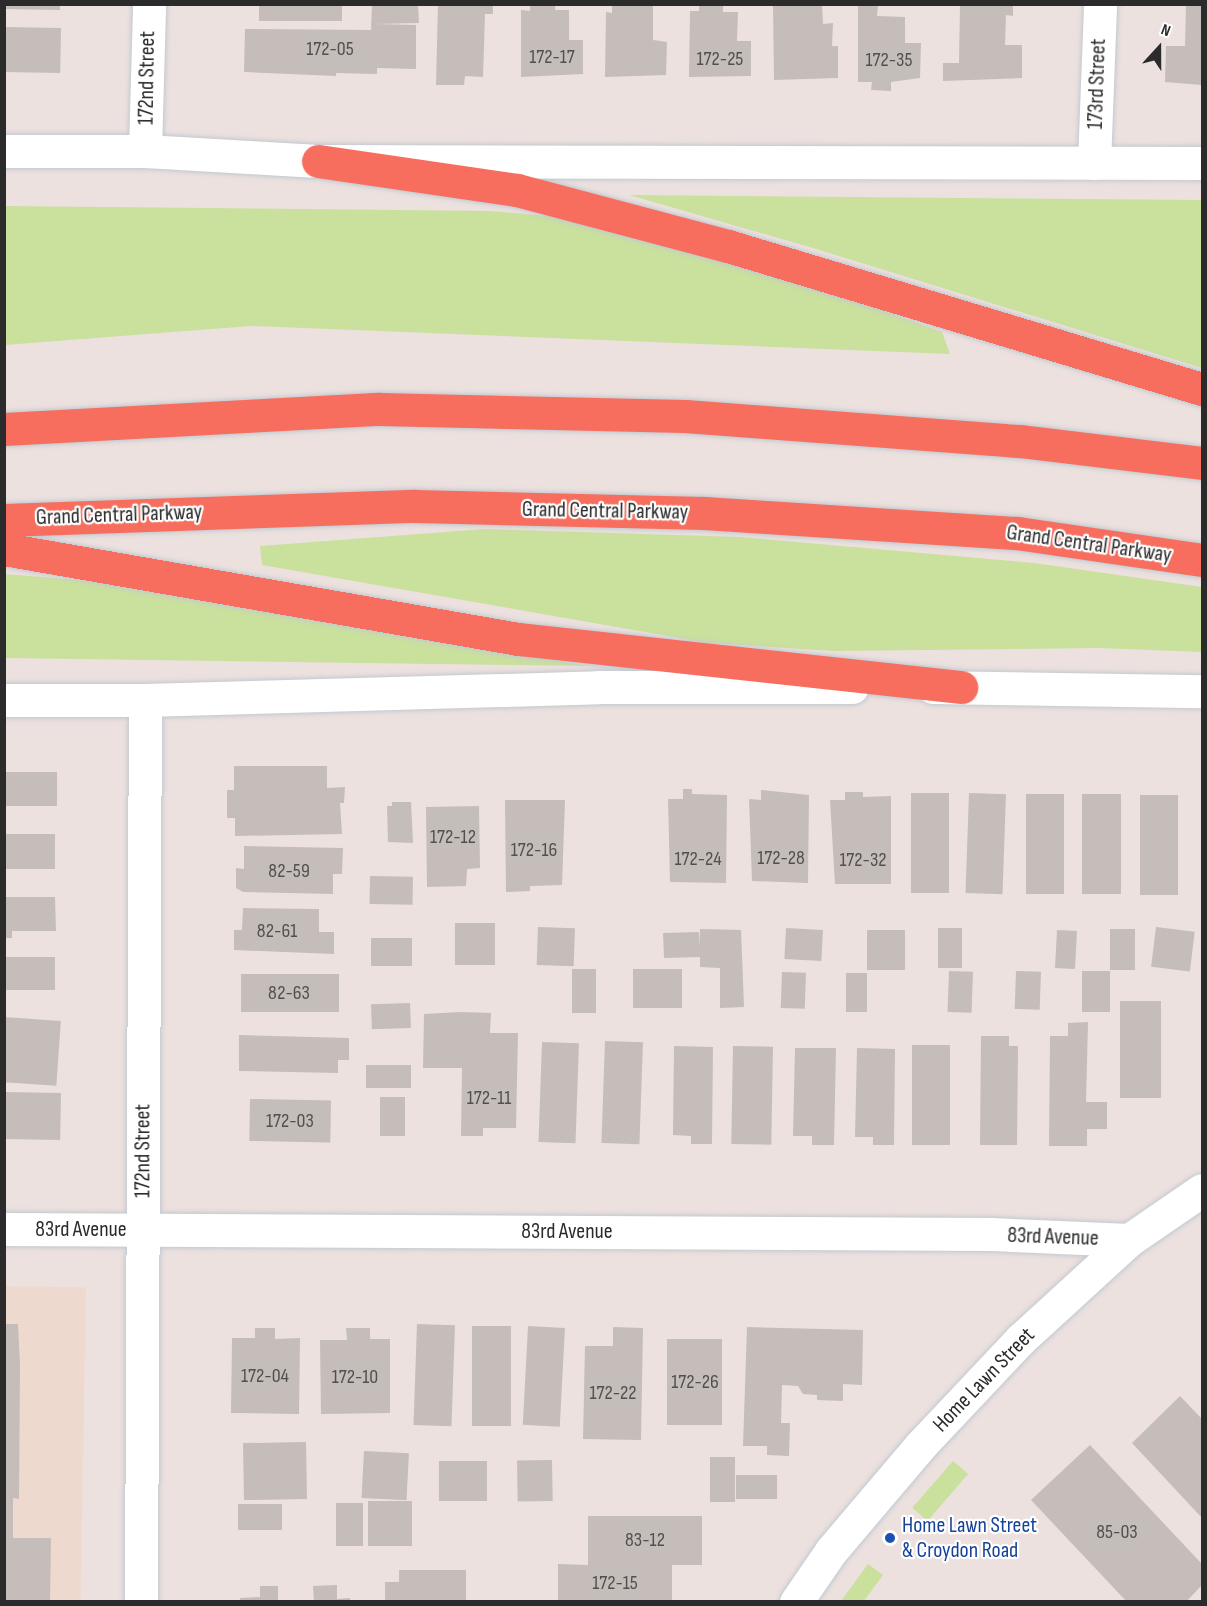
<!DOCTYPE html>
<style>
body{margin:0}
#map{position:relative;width:1207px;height:1606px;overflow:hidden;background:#ece1de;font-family:"Sofia Sans Condensed",sans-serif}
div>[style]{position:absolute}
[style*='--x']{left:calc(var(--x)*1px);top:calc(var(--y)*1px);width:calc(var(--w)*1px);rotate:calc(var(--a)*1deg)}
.education>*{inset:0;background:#edd9ce;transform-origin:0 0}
.green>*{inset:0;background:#cae09d;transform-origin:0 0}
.building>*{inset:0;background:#c5bdb9;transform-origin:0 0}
.roads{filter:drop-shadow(0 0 2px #c2c9d1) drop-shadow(0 0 2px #c2c9d1)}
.street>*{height:33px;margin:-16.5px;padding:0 16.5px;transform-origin:16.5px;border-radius:16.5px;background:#fff}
.secondary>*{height:33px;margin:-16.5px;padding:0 16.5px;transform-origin:16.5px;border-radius:16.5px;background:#fff}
.highway>*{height:33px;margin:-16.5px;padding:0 16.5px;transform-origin:16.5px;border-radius:16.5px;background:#f76e5e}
.dots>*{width:16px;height:16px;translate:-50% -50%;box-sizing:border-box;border:3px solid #fff;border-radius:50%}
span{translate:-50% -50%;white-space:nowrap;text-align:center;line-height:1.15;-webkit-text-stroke:4.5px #fff;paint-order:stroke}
.number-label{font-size:20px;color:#52504e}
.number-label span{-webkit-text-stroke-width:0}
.street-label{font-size:22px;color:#2b2b2b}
.transit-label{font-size:22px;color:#164399}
.left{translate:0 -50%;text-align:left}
.frame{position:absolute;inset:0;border:6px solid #2b2b2b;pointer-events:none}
.north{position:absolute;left:1129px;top:18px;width:60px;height:60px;-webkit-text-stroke:4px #fff;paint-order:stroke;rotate:21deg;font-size:16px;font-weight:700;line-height:24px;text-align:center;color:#2b2b2b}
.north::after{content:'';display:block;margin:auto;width:21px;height:27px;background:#2b2b2b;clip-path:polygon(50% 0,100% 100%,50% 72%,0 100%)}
</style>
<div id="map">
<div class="education">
<div style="left:5px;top:1286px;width:81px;height:316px;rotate:1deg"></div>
</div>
<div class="green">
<div style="clip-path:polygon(629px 195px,1202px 200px,1202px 368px,813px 248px)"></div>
<div style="clip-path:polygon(5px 206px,491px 211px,582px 219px,791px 278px,942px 332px,950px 354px,251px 326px,5px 345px)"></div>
<div style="clip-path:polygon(485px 529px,740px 537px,1034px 563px,1202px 587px,1202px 652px,1098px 648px,834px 651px,708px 643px,262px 565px,260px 546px)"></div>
<div style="clip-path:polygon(4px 574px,80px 580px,590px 666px,5px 658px)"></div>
<div style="left:953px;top:1461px;width:20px;height:62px;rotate:41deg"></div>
<div style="clip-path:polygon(868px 1564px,883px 1575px,864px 1601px,841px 1601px)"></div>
</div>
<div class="building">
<div style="clip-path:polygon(4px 4px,60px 4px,60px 10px,4px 9px)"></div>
<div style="left:259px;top:4px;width:83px;height:17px"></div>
<div style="clip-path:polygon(372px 4px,418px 4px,419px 23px,375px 24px,416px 25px,416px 69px,377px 68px,377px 74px,336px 73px,336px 76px,244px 72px,245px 29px,371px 30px)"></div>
<div style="clip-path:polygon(438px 4px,493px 4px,493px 14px,485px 14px,483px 77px,465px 76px,464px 85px,436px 85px)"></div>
<div style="clip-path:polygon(530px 4px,555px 4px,555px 10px,569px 10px,569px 40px,583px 40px,583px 74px,521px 77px,521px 10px,530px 11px)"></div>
<div style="clip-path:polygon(612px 4px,653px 4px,653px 40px,667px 42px,666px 75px,605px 77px,606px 12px,612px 13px)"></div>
<div style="clip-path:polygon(699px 4px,723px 4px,723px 12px,738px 12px,737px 41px,751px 41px,751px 76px,689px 77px,690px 11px,699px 11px)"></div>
<div style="clip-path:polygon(773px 4px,822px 4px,823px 24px,833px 23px,832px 46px,838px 46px,838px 78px,774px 80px)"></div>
<div style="clip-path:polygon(858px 4px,878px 4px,877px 16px,905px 17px,905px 43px,921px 43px,920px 78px,891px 82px,891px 91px,871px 90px,872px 82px,858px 82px)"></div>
<div style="clip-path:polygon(960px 4px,1013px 4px,1013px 16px,1006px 15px,1005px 45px,1022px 45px,1022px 78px,943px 81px,943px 63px,959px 63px)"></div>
<div style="clip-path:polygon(1186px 4px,1202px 4px,1202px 85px,1165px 82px,1166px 46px,1185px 46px)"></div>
<div style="left:4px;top:27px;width:57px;height:45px;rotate:1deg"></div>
<div style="clip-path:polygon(234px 766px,327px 766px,327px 788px,345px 787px,344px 803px,340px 803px,342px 834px,235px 836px,235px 818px,227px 818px,227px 790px,234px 790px)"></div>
<div style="left:4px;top:772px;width:53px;height:34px"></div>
<div style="clip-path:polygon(683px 789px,692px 789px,692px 794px,727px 795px,726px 883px,670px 882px,668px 799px,683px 799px)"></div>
<div style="clip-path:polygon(761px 790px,809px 795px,808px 883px,752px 881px,749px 799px,761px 800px)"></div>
<div style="clip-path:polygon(845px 792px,863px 792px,863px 797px,891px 796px,891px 884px,835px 884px,830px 800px,845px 800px)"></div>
<div style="left:911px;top:793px;width:38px;height:100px"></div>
<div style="left:969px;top:793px;width:37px;height:100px;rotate:2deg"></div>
<div style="left:1026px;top:794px;width:38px;height:100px"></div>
<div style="left:1082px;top:794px;width:39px;height:100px"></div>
<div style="left:1140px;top:795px;width:38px;height:100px"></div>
<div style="clip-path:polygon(505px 800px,565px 800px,562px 885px,530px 886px,530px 891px,506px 892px)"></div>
<div style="clip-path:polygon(392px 802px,411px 802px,413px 843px,388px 842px,387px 806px,392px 806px)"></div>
<div style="clip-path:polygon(479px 806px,480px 868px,467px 869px,466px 886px,427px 887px,426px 807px)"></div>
<div style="left:4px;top:834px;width:51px;height:35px"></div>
<div style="clip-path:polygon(244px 846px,343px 848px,342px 874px,333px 874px,333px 894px,243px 892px,236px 888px,236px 868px,244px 869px)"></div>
<div style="left:370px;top:876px;width:43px;height:28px;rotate:1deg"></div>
<div style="clip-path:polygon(4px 897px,55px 897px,56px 931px,12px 931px,12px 938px,4px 938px)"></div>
<div style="clip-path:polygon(243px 908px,319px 909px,319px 932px,334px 932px,334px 954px,234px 950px,234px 930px,242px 930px)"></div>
<div style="left:495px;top:923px;width:42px;height:40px;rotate:90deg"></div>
<div style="left:538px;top:927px;width:37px;height:38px;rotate:2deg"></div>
<div style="left:1156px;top:927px;width:39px;height:40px;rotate:7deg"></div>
<div style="left:786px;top:928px;width:37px;height:31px;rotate:3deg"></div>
<div style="left:938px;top:928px;width:24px;height:40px"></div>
<div style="clip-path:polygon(700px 929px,741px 930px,744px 1007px,720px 1008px,720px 968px,700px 967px,700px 957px,664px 958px,663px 933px,699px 932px,700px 947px)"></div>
<div style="left:1110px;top:929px;width:25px;height:41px"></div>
<div style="left:867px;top:930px;width:38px;height:40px"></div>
<div style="left:1057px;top:930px;width:20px;height:38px;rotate:3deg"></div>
<div style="left:371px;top:938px;width:41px;height:28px"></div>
<div style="left:4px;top:957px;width:51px;height:33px"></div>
<div style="left:572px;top:969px;width:24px;height:44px"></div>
<div style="left:633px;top:969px;width:49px;height:39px"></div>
<div style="left:949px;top:971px;width:24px;height:41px;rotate:2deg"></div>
<div style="left:1016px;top:971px;width:25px;height:38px;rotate:2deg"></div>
<div style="left:1082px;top:971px;width:28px;height:41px"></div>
<div style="left:782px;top:972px;width:24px;height:36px;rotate:2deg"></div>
<div style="left:846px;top:973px;width:21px;height:39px"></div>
<div style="left:241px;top:974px;width:98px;height:38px"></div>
<div style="left:1120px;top:1001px;width:41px;height:97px"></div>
<div style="left:410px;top:1003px;width:25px;height:39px;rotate:88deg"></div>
<div style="clip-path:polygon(461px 1012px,491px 1013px,490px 1033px,518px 1033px,516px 1128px,483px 1128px,483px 1136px,461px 1136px,462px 1068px,423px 1068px,424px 1014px)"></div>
<div style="left:4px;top:1017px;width:57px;height:65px;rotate:4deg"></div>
<div style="clip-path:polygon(1088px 1022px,1086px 1102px,1107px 1102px,1107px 1129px,1087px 1129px,1087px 1146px,1049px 1146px,1050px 1036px,1068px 1036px,1068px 1023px)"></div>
<div style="clip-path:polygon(239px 1035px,349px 1038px,349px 1060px,338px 1060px,338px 1073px,239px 1071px)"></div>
<div style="clip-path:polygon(981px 1036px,1009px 1036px,1009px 1046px,1018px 1046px,1017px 1145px,980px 1145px)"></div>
<div style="left:605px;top:1041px;width:38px;height:102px;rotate:2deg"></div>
<div style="left:542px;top:1042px;width:37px;height:100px;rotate:2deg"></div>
<div style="left:912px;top:1045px;width:38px;height:100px"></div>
<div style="clip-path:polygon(674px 1046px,713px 1047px,712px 1144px,691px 1144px,691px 1136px,673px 1135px)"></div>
<div style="left:733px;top:1046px;width:40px;height:98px;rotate:1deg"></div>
<div style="clip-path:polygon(795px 1048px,836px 1048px,834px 1145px,812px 1145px,812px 1136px,793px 1136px)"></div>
<div style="clip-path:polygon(857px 1048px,895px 1049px,894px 1145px,873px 1145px,873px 1137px,855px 1137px)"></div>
<div style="left:411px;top:1065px;width:23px;height:45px;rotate:90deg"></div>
<div style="left:4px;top:1092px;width:57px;height:47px;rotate:1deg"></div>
<div style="left:380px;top:1097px;width:25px;height:39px"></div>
<div style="left:250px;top:1099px;width:81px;height:42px;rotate:1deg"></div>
<div style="clip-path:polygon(4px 1324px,18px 1324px,20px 1365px,19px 1499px,13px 1498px,13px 1538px,51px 1538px,50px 1602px,4px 1602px)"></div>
<div style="left:417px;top:1324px;width:38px;height:101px;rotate:2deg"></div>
<div style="left:472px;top:1326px;width:39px;height:100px"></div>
<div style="left:528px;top:1326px;width:37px;height:99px;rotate:3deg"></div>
<div style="clip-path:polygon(613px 1327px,643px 1328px,641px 1440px,583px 1439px,585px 1346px,613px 1346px)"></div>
<div style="clip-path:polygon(747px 1327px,863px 1330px,862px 1385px,843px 1384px,843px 1401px,817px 1400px,817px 1395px,803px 1394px,798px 1386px,782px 1385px,781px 1423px,790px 1423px,789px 1456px,767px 1455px,767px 1446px,743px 1446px)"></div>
<div style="clip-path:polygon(255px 1328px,275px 1328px,275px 1339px,300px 1338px,299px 1414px,231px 1413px,232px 1338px,255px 1338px)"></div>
<div style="clip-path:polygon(346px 1328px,370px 1328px,370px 1339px,390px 1339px,390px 1413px,321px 1414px,320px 1340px,347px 1340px)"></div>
<div style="left:667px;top:1339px;width:55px;height:86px"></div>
<div style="clip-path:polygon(1180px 1396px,1202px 1419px,1202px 1518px,1132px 1443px)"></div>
<div style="left:306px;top:1442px;width:57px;height:63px;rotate:89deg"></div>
<div style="clip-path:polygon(1090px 1445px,1202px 1564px,1202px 1585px,1186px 1602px,1127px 1602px,1031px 1500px)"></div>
<div style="left:364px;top:1451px;width:45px;height:47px;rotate:3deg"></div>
<div style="left:710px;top:1457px;width:25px;height:45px"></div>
<div style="left:552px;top:1460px;width:41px;height:35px;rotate:89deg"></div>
<div style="left:439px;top:1461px;width:48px;height:40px"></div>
<div style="left:736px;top:1475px;width:41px;height:24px"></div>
<div style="left:368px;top:1501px;width:44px;height:45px"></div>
<div style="left:336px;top:1503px;width:27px;height:43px"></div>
<div style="left:238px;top:1504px;width:44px;height:26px"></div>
<div style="clip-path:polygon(588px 1516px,702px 1516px,702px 1565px,672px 1565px,672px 1602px,558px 1602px,558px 1564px,588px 1565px)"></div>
<div style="clip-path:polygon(399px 1570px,466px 1570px,466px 1602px,385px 1602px,385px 1582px,399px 1582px)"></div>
<div style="clip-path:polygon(337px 1585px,337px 1599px,350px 1598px,350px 1602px,314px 1602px,313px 1586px)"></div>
<div style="clip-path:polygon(260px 1586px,278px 1586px,278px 1602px,240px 1602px,240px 1598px,260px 1597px)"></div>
</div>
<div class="roads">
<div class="street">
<div style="--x:145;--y:151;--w:147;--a:-88.4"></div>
<div style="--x:1094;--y:163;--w:159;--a:-87.8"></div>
<div style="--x:4;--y:1229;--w:987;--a:0.29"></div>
<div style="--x:991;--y:1234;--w:138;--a:2.5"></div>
<div style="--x:141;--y:1602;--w:902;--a:-89.75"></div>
<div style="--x:796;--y:1602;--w:62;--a:-55.5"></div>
<div style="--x:831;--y:1551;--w:138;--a:-49.7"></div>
<div style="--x:920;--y:1446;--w:147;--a:-46.7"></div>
<div style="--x:1021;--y:1339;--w:147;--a:-42.5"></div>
<div style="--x:1129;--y:1240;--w:88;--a:-34.4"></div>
</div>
<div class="secondary">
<div style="--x:4;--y:151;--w:141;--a:0"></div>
<div style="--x:145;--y:151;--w:173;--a:3.3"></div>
<div style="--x:318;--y:161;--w:884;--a:0.13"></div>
<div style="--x:933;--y:687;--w:269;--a:0.9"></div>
<div style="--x:4;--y:700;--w:141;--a:0"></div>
<div style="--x:145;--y:700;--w:454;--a:-1.6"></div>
<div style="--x:599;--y:687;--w:253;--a:0"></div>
</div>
<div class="highway">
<div style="--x:318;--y:161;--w:201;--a:8.3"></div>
<div style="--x:517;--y:190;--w:218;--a:14.9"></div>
<div style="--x:728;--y:246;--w:495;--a:16.8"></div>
<div style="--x:4;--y:429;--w:376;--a:-3.1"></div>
<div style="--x:379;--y:409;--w:306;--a:1.3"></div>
<div style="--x:685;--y:416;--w:337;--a:4.3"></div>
<div style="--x:1021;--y:441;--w:182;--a:6.9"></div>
<div style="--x:4;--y:520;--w:411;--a:-2"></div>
<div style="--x:415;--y:506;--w:290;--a:1.4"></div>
<div style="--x:705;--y:513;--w:313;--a:3.7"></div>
<div style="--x:1017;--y:533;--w:187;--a:8.3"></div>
<div style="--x:4;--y:549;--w:522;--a:9.93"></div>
<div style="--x:518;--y:639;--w:446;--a:6.2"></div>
</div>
</div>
<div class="dots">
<div style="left:890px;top:1538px;background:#1a4fb4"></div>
</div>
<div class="number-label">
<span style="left:330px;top:49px">172-05</span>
<span style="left:552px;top:57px">172-17</span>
<span style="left:720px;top:59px">172-25</span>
<span style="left:889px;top:60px">172-35</span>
<span style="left:453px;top:837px">172-12</span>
<span style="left:534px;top:850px">172-16</span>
<span style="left:781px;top:858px">172-28</span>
<span style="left:698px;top:859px">172-24</span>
<span style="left:863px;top:860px">172-32</span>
<span style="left:289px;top:871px">82-59</span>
<span style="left:277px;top:931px">82-61</span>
<span style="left:289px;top:993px">82-63</span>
<span style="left:489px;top:1098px">172-11</span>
<span style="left:290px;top:1121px">172-03</span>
<span style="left:265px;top:1376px">172-04</span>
<span style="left:355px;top:1377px">172-10</span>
<span style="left:695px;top:1382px">172-26</span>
<span style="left:613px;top:1393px">172-22</span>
<span style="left:1117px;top:1532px">85-03</span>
<span style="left:645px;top:1540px">83-12</span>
<span style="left:615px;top:1583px">172-15</span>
</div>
<div class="street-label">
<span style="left:147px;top:78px;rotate:-89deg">172nd Street</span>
<span style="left:1097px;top:84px;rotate:-88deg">173rd Street</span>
<span style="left:605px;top:511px;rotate:1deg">Grand Central Parkway</span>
<span style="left:119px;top:515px;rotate:-2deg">Grand Central Parkway</span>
<span style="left:1089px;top:544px;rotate:8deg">Grand Central Parkway</span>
<span style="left:143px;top:1151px;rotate:-90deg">172nd Street</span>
<span style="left:81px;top:1230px">83rd Avenue</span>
<span style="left:567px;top:1232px">83rd Avenue</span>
<span style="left:1053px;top:1237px;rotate:2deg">83rd Avenue</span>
<span style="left:984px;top:1380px;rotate:-46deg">Home Lawn Street</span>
</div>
<div class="transit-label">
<span class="left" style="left:902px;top:1538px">Home Lawn Street<br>&amp; Croydon Road</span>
</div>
<div class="frame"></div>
<div class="north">N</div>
</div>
